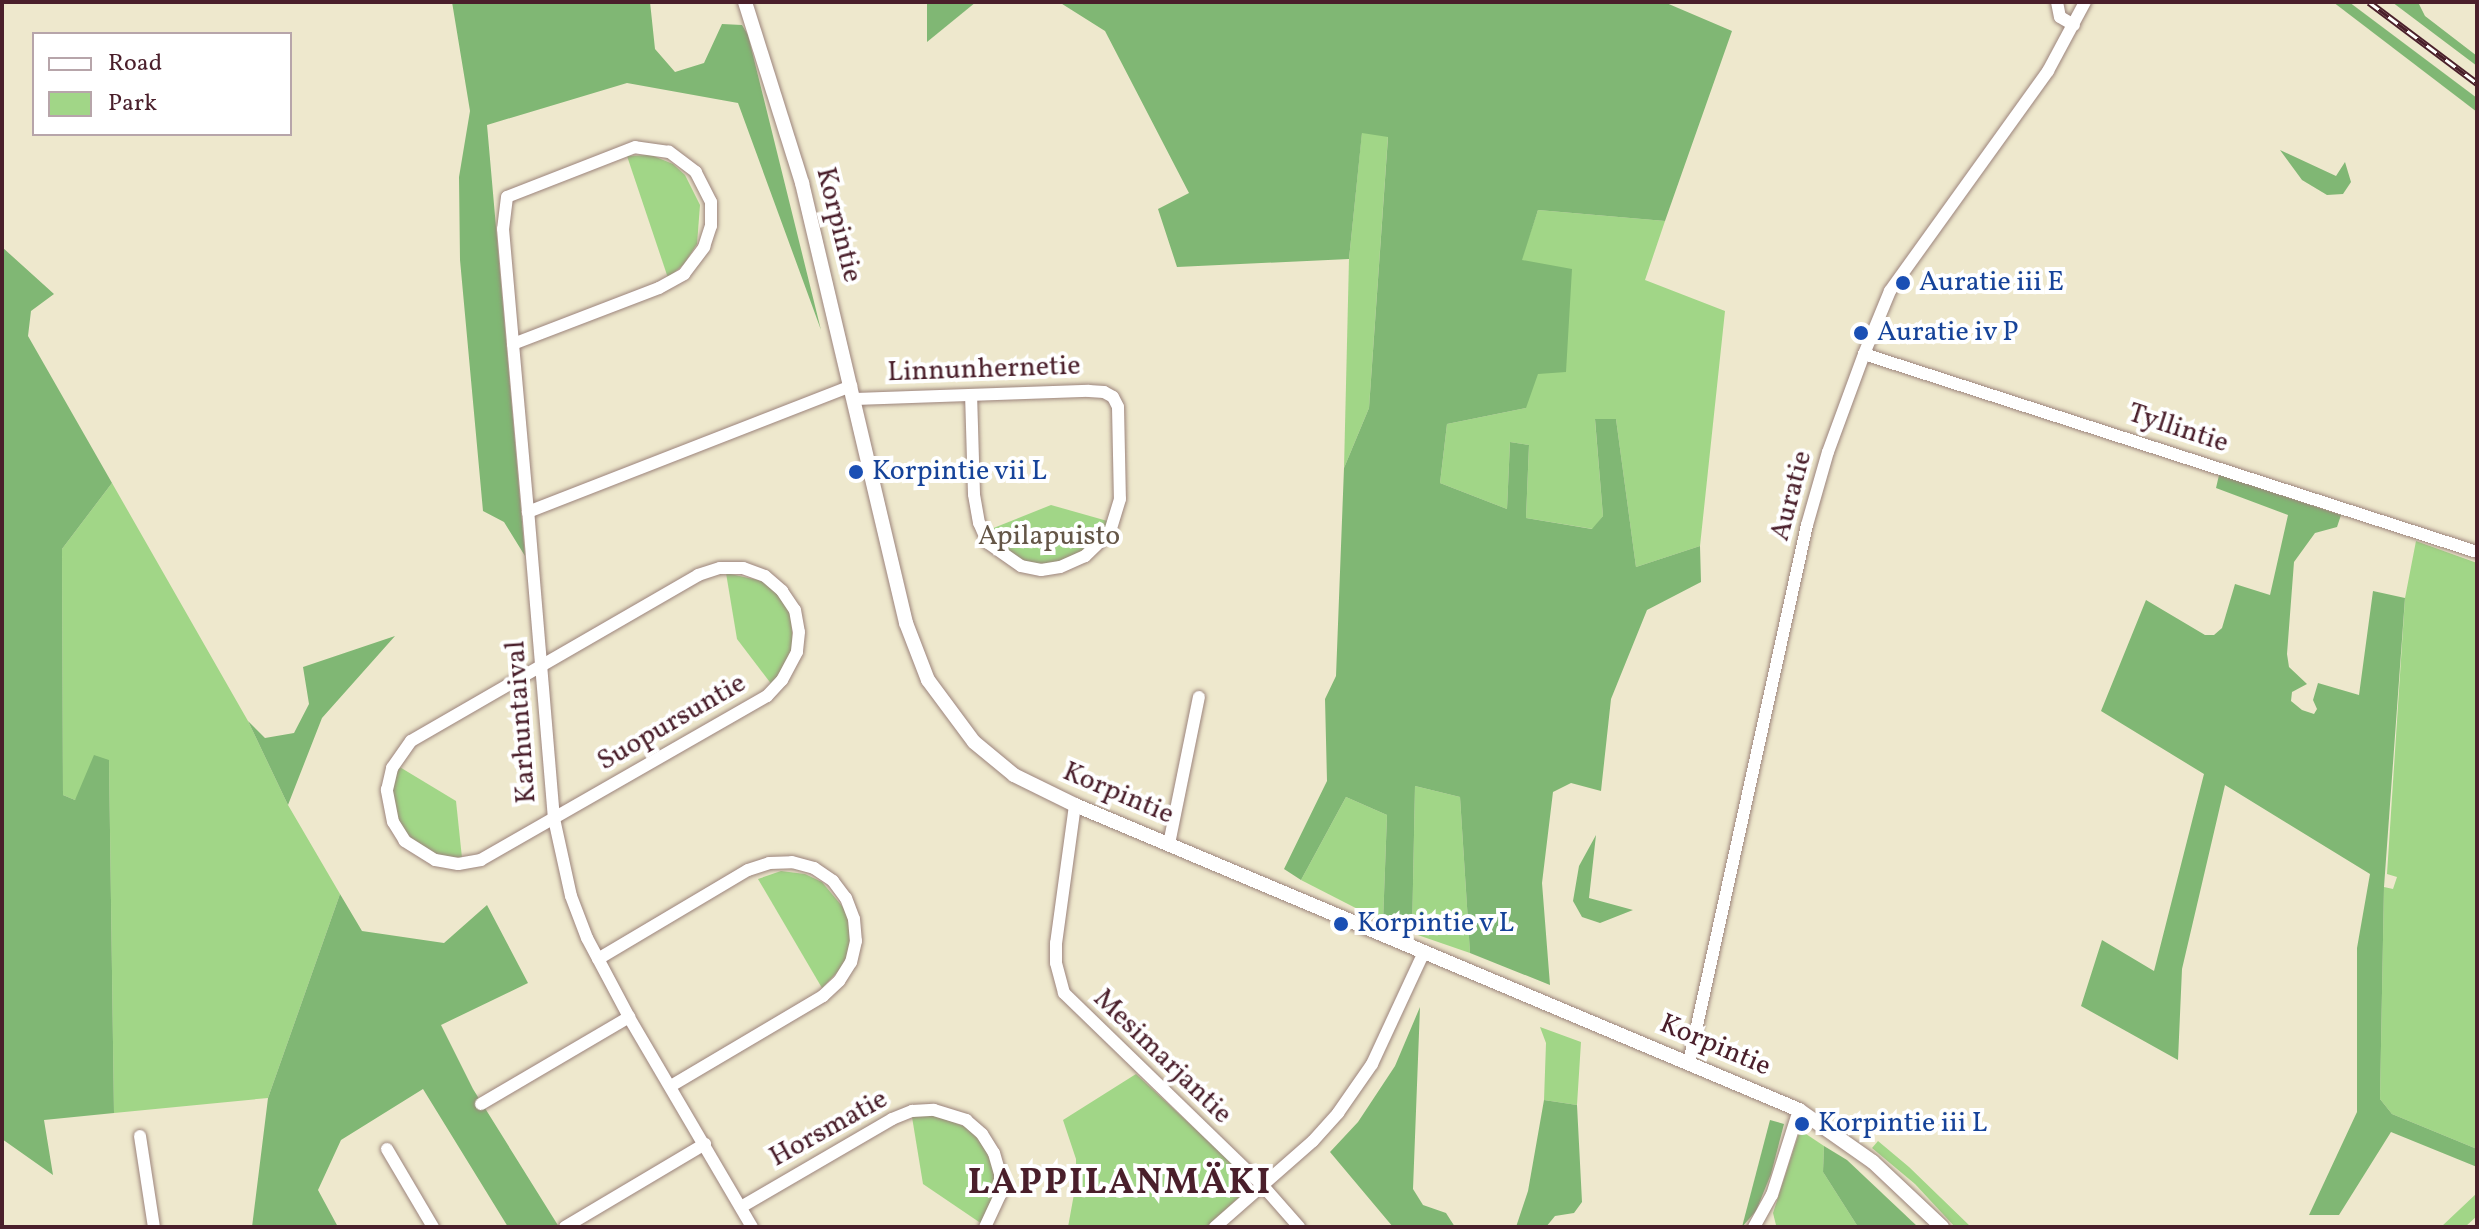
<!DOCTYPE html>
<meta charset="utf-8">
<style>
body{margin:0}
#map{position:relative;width:2479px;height:1229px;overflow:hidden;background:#eee8cd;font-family:Vollkorn,serif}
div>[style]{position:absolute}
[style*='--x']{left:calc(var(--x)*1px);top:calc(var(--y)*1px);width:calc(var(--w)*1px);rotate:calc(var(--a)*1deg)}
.green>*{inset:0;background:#a1d687}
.forest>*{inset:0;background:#80b774}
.roads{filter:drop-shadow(0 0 2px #9c847c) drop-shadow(0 0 2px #9c847c)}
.minor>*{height:12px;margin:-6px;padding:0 6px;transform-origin:6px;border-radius:6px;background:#fff}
.tertiary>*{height:14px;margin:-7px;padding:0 7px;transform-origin:7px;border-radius:7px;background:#fff}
.rail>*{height:7px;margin-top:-3.5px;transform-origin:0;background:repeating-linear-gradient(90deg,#fff 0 12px,#4a1f2b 0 24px);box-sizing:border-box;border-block:2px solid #4a1f2b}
.dots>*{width:22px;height:22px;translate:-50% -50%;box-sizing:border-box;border:4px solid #fff;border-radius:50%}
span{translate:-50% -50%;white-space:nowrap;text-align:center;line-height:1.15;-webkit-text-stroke:8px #fff;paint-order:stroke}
.street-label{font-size:28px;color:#4a1f2b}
.transit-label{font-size:28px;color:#164399}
.left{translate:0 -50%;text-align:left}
.park-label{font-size:28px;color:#645647}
.district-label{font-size:36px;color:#4a1f2b;font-weight:700;letter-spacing:2px}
.frame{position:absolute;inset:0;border:4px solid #4a1f2b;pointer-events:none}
.legend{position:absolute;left:32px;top:32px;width:260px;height:104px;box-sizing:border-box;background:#fff;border:2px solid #b7a5aa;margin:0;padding:10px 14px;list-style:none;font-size:24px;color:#4a1f2b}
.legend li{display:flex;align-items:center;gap:16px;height:40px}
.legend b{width:40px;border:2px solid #b7a5aa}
</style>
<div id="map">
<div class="green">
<div style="clip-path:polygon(1362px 132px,1388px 136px,1369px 408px,1344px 468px,1349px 259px)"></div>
<div style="clip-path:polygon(651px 155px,673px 164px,685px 175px,700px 205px,697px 244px,684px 264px,668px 278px,627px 156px)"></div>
<div style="clip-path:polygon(1538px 210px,1665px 221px,1645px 280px,1725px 311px,1700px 546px,1636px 567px,1616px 419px,1595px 420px,1603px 516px,1593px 529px,1526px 518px,1529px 445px,1510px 442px,1507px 509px,1440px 483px,1447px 424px,1526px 408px,1521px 260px)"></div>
<div style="clip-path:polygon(112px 483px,248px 721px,288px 805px,340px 894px,268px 1098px,114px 1113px,109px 760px,75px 800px,63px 795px,62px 549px)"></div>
<div style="clip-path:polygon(1051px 505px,1111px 522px,1085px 550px,1059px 564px,1041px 567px,1022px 563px,1002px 552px,986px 531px)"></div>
<div style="clip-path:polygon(2416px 541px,2477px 563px,2477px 1149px,2392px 1114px,2380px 1099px,2384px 887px,2393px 889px,2397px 877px,2387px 874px,2405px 598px)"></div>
<div style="clip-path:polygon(726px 573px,762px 581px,778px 594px,790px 612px,793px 642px,789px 657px,772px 685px,737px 639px)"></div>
<div style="clip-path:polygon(398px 766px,456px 801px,462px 858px,436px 855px,409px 838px,398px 820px,392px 790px)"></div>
<div style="clip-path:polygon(1415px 786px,1460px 797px,1470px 953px,1412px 933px)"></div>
<div style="clip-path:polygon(1346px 797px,1387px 815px,1383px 922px,1301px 880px)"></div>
<div style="clip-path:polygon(781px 871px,805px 874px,822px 882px,847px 912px,853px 929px,851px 948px,844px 965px,822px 988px,758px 879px)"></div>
<div style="clip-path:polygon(1540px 1027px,1581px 1042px,1577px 1105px,1544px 1100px,1546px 1043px)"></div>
<div style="clip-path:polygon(1136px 1074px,1250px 1180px,1247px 1190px,1206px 1227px,1068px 1227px,1076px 1183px,1076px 1159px,1063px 1120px)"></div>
<div style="clip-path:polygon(932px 1114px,966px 1127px,985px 1146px,995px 1177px,994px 1198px,982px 1224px,923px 1184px,912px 1117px)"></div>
<div style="clip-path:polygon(1800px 1130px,1824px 1146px,1823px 1172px,1858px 1227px,1776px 1225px,1773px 1213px)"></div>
<div style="clip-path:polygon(1878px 1141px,1909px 1167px,1971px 1227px,1955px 1227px,1915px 1184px,1872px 1148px)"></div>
<div style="clip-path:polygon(2477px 1193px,2477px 1216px,2465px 1227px,2441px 1227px)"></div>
</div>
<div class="forest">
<div style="clip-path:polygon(452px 2px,650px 2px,655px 49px,675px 72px,704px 63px,722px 24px,742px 25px,748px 35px,821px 330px,738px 103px,627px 83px,487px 125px,525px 556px,504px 522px,483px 511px,460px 260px,459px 177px,470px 111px)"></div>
<div style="clip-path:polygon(927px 2px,976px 2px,927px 42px)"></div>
<div style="clip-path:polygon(1059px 2px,1664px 2px,1732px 31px,1665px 221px,1538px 210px,1522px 260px,1572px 269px,1566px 372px,1538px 374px,1526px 408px,1447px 424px,1440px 483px,1507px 509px,1510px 442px,1529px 445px,1526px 518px,1592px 529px,1603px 516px,1595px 419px,1616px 419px,1636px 567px,1700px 546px,1701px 582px,1647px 610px,1611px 699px,1601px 791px,1571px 783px,1553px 792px,1542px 883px,1550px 985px,1470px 953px,1460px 797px,1415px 786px,1412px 933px,1383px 922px,1387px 815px,1346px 797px,1301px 880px,1284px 869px,1327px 781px,1325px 699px,1336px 676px,1344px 468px,1369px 408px,1388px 137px,1362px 133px,1349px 259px,1177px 267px,1158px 209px,1189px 193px,1105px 31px)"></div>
<div style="clip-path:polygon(2333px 2px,2349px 2px,2477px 98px,2477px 112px)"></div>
<div style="clip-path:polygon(2392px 2px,2418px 2px,2425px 16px,2477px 56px,2477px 66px)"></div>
<div style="clip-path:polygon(2280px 150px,2336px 176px,2345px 162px,2351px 182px,2343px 194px,2327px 195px,2302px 180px)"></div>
<div style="clip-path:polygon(2px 247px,54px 294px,31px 311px,28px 336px,112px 483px,62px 549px,63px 795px,75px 800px,94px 755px,109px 760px,114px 1113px,44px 1120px,53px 1175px,2px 1139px)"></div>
<div style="clip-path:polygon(2219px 475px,2341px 515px,2337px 527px,2315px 533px,2294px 562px,2287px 654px,2289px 667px,2307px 684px,2292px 692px,2291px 701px,2302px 710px,2314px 714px,2317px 709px,2313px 700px,2318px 683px,2359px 695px,2373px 591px,2405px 598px,2384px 887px,2380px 1099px,2392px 1114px,2477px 1149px,2477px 1167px,2391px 1132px,2339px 1215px,2309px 1215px,2357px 1112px,2357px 948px,2370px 874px,2225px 785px,2182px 969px,2178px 1060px,2081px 1006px,2102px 940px,2154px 971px,2204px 774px,2101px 711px,2146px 600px,2205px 635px,2214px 635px,2222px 628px,2235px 584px,2270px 595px,2288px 515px,2216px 488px)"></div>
<div style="clip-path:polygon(395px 636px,322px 718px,288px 805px,248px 721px,265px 738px,294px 733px,309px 704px,303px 667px)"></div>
<div style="clip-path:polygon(1596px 835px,1589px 898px,1633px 910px,1600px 923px,1582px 917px,1573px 901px,1579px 866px)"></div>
<div style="clip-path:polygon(340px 894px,362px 931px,444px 943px,487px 905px,528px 983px,441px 1025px,473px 1089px,559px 1227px,508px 1227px,423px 1089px,341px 1140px,318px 1190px,338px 1227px,252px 1227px,268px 1098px)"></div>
<div style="clip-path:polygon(1420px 1007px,1413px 1189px,1423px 1205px,1446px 1213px,1455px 1227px,1393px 1227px,1330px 1152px,1358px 1122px,1395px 1066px)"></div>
<div style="clip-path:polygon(1544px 1100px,1577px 1105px,1582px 1202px,1574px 1213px,1555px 1216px,1546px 1227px,1516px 1227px,1528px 1191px)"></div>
<div style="clip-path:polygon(1770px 1120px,1784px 1124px,1771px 1174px,1756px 1211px,1742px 1227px)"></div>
<div style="clip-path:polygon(1824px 1146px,1847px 1160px,1918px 1227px,1858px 1227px,1823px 1172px)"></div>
</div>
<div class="roads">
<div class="minor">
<div style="--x:2057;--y:2;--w:15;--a:79"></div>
<div style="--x:2060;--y:17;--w:16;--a:30"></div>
<div style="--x:513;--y:344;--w:156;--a:-21"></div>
<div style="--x:659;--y:288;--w:29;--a:-29"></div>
<div style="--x:684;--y:274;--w:34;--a:-53"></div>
<div style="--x:704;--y:247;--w:22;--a:-72"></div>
<div style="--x:711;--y:226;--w:24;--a:-90"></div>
<div style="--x:711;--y:202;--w:34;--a:-117"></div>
<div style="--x:696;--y:172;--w:34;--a:-143"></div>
<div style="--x:669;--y:152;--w:34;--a:-172"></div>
<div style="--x:635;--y:147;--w:137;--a:158.7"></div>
<div style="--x:507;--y:197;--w:32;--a:97"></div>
<div style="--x:503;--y:229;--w:115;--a:85"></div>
<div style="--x:513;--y:344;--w:169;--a:84.9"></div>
<div style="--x:1864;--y:354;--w:644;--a:17.9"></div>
<div style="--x:855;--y:399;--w:234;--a:-2"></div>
<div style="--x:1089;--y:391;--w:15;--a:4"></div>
<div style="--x:1104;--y:392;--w:10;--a:29"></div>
<div style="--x:1113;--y:397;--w:11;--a:63"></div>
<div style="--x:1118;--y:407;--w:92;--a:88.8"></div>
<div style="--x:1120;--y:499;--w:34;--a:107"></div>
<div style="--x:1110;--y:532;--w:35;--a:136"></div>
<div style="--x:1085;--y:556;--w:27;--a:156"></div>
<div style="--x:1060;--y:567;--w:19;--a:171"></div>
<div style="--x:1041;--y:570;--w:20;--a:-169"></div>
<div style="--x:1021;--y:566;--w:40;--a:-145.1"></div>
<div style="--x:988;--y:543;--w:22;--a:-114"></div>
<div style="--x:979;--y:523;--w:29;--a:-100"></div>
<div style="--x:974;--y:494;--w:99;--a:-91.7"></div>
<div style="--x:720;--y:568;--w:23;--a:0"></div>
<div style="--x:743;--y:568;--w:23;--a:20"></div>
<div style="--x:765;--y:576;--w:23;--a:41"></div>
<div style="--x:782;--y:591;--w:23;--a:56"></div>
<div style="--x:795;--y:610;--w:22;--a:80"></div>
<div style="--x:799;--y:632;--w:20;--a:96"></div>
<div style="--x:797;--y:652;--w:32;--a:118"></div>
<div style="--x:782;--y:680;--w:22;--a:133"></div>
<div style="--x:767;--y:696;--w:330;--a:150.2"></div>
<div style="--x:481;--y:860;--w:23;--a:170"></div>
<div style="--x:458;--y:864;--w:23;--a:-170"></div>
<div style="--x:435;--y:860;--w:36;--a:-148"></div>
<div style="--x:405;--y:841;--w:22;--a:-122"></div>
<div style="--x:393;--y:822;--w:33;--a:-101"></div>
<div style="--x:387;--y:790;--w:23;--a:-77"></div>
<div style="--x:392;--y:768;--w:33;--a:-55"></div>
<div style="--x:411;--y:741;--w:332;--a:-30"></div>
<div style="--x:698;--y:575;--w:23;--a:-18"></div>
<div style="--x:1075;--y:805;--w:139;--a:97.8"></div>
<div style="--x:1056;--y:943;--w:20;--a:90"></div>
<div style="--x:1056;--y:963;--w:31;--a:75"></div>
<div style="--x:1064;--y:993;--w:277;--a:44.1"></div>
<div style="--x:1263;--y:1186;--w:55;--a:48.7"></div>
<div style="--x:1169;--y:844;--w:150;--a:-78.5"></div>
<div style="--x:598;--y:959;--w:174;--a:-30.7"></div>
<div style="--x:748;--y:870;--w:22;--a:-18"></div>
<div style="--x:769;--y:863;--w:23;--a:-2"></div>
<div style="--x:792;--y:862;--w:23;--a:15"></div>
<div style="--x:814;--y:868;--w:23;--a:34"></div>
<div style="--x:833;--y:881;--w:21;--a:53"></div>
<div style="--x:846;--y:898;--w:22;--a:69"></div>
<div style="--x:854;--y:919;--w:22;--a:85"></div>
<div style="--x:856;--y:941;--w:22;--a:103"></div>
<div style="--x:851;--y:962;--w:22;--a:122"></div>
<div style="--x:839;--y:981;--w:22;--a:137"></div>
<div style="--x:823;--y:996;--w:177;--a:149.4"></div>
<div style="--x:1689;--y:1062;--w:550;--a:-77.61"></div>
<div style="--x:1807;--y:525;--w:76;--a:-74"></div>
<div style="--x:1828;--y:452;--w:104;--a:-69.8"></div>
<div style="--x:1864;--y:354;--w:68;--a:-67.6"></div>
<div style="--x:1890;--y:291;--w:271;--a:-54.3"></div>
<div style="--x:2048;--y:71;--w:78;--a:-61.8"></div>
<div style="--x:481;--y:1104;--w:172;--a:-30.4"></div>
<div style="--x:140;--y:1136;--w:92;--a:81.3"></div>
<div style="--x:387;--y:1149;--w:91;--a:59.5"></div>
<div style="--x:741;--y:1207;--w:175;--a:-30.2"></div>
<div style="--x:892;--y:1119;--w:22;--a:-22"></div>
<div style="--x:912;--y:1111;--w:22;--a:-3"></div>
<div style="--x:934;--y:1110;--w:34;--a:17"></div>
<div style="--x:966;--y:1120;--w:21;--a:41"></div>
<div style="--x:982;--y:1134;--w:22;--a:58"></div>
<div style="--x:994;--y:1153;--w:22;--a:74"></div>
<div style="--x:1000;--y:1174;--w:21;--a:90"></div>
<div style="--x:1000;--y:1195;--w:35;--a:115"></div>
<div style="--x:565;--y:1227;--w:163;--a:-30.7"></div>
<div style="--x:752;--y:1227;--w:243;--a:-120.4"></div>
<div style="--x:629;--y:1017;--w:89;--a:-118"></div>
<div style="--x:587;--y:938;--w:45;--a:-110.9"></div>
<div style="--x:571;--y:896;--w:79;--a:-102.4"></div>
<div style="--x:554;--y:819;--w:308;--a:-94.8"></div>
<div style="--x:528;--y:512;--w:347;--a:-21.3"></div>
<div style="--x:1215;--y:1227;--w:130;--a:-41.3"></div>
<div style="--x:1313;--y:1141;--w:38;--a:-48"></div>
<div style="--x:1338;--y:1113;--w:60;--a:-55.2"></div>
<div style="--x:1372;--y:1064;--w:123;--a:-65.1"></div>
<div style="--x:1754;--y:1227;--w:37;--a:-61"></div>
<div style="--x:1772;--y:1195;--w:89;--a:-72.4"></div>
</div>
<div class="tertiary">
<div style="--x:745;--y:2;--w:190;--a:72.5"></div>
<div style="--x:802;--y:183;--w:452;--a:76.7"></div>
<div style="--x:906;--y:623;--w:61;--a:68.9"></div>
<div style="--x:928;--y:680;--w:77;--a:53.4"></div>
<div style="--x:974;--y:742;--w:52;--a:39.5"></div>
<div style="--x:1014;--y:775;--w:68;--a:26.2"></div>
<div style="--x:1075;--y:805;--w:786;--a:22.84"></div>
<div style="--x:1799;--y:1110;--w:90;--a:35.1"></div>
<div style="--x:1873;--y:1162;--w:95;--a:43.3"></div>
</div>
</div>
<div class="rail">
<div style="--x:2369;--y:2;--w:135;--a:36.9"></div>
</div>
<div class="dots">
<div style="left:1903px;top:283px;background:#1a4fb4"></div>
<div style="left:1861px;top:333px;background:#1a4fb4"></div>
<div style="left:856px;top:472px;background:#1a4fb4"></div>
<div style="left:1341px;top:924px;background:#1a4fb4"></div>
<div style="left:1802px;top:1124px;background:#1a4fb4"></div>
</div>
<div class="street-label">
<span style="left:838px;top:225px;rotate:76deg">Korpintie</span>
<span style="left:984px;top:370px;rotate:-2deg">Linnunhernetie</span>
<span style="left:2178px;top:429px;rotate:18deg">Tyllintie</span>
<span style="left:1792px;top:496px;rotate:-75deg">Auratie</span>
<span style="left:522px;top:722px;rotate:-94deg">Karhuntaival</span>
<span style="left:672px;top:723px;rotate:-30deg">Suopursuntie</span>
<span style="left:1118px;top:794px;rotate:23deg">Korpintie</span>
<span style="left:1715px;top:1046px;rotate:23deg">Korpintie</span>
<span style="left:1162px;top:1057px;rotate:44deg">Mesimarjantie</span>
<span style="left:829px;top:1129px;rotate:-29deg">Horsmatie</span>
</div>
<div class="transit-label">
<span class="left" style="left:1919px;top:283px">Auratie iii E</span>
<span class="left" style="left:1877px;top:333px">Auratie iv P</span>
<span class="left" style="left:872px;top:472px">Korpintie vii L</span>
<span class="left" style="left:1357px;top:924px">Korpintie v L</span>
<span class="left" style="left:1818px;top:1124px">Korpintie iii L</span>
</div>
<div class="park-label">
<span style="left:1049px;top:537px">Apilapuisto</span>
</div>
<div class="district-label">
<span style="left:1120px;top:1185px">LAPPILANMÄKI</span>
</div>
<div class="frame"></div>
<ul class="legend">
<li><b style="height:10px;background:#fff"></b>Road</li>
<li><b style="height:22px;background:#a1d687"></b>Park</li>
</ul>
</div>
